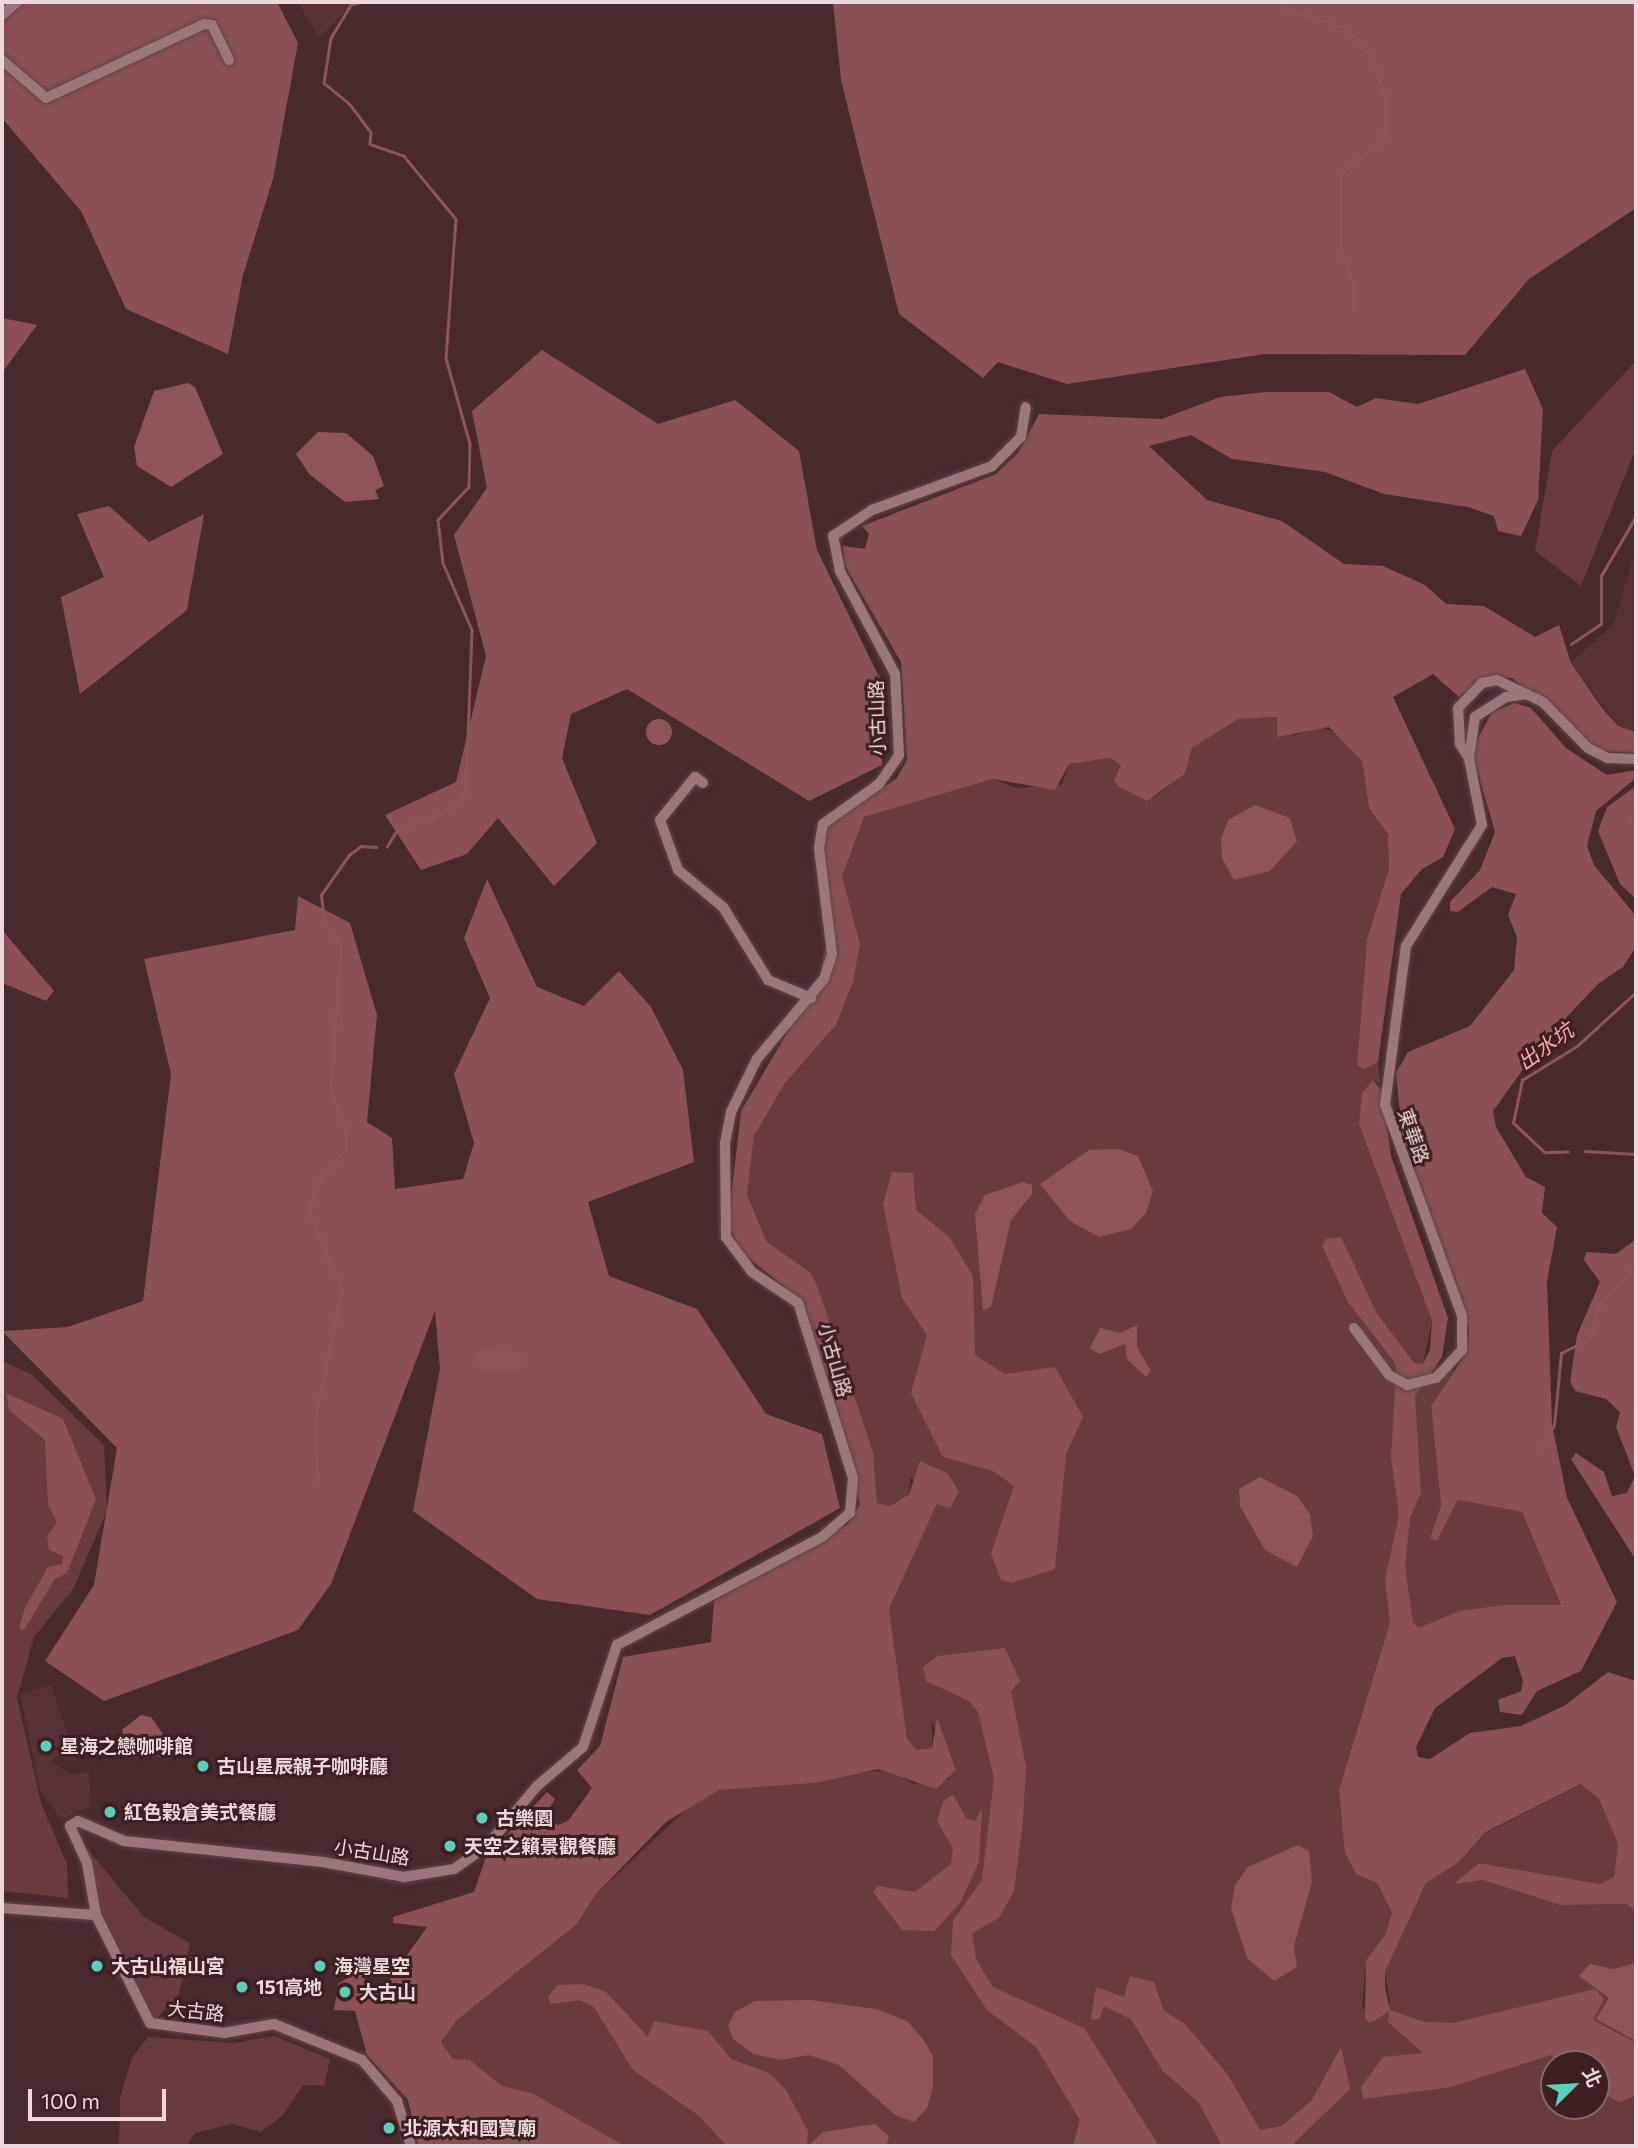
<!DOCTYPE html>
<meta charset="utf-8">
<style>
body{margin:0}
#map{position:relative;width:1638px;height:2148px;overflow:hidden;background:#48292c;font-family:Commissioner,"Noto Sans TC",sans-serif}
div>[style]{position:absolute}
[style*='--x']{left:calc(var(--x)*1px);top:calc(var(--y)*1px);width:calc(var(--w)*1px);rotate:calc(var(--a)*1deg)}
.built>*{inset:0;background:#583135}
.green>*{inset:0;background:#693b3f}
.forest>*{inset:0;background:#8a5056}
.water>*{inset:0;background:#8f545a}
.round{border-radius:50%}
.stream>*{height:2.5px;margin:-1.25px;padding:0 1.25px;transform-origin:1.25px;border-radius:1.25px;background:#8f545a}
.roads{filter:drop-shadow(0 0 2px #5f4547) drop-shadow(0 0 2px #5f4547)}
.minor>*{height:10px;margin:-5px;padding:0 5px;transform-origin:5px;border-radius:5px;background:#9c777a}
.dots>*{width:19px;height:19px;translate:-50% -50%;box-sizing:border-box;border:4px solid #3d1f22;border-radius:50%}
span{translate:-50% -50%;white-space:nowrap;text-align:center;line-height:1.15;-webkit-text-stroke:6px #3d1f22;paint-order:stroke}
.street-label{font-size:19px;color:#edd8d9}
.poi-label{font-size:19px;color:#edd8d9;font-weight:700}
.left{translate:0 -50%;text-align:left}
.water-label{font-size:21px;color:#fea3ab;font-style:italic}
.frame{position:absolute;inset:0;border:4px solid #edd8d9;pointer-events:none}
.north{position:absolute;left:1540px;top:2050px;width:70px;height:70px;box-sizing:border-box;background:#3d1f22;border:2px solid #83696b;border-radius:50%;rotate:66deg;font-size:19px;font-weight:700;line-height:28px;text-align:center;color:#edd8d9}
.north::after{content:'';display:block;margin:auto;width:24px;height:32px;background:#5bcebc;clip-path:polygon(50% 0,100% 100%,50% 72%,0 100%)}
.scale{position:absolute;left:28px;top:2089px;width:138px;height:32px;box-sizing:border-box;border:4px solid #edd8d9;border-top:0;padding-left:9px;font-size:21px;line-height:24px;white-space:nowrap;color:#edd8d9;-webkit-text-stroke:5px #3d1f22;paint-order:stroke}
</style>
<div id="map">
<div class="built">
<div style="clip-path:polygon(298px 2px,355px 2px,319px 38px)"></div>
<div style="clip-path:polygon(1636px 546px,1636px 732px,1618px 726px,1571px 663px,1614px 623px)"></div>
<div style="clip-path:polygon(51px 1685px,76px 1761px,55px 1757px,51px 1762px,73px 1775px,89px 1771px,91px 1806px,61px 1819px,40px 1790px,20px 1694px)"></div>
</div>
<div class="green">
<div style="clip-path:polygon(1636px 361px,1636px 448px,1581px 586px,1535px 551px,1552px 451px)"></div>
<div style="clip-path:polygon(evenodd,1277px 717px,1292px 736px,1320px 726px,1342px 737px,1362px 761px,1369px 808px,1388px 834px,1389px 869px,1367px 939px,1357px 1064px,1365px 1069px,1378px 1062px,1380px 1083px,1373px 1080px,1359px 1124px,1432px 1321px,1423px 1364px,1455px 1370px,1431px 1406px,1441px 1506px,1430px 1538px,1437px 1541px,1458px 1500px,1522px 1512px,1561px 1605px,1459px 1611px,1419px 1629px,1363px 1876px,1377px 1883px,1392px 1913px,1385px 1935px,1366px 1960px,1362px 2009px,1390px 2003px,1385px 1972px,1426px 1883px,1458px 1863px,1486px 1833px,1582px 1784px,1599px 1799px,1618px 1844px,1614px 1877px,1600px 1884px,1479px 1863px,1457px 1882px,1483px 1880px,1560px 1905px,1627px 1904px,1636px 1912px,1636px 2146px,625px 2146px,532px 2093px,502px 2086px,470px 2060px,453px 2059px,441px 2042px,457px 2020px,576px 1925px,596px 1894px,692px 1804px,719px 1790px,815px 1783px,851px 1772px,889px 1771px,914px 1784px,950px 1779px,932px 1720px,932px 1748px,917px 1750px,907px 1738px,889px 1609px,937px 1504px,910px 1477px,909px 1493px,890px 1506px,877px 1503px,873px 1452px,811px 1273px,767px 1242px,747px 1195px,754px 1136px,785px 1083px,836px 1025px,842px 877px,864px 817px,993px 779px,1017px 788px,1062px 785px,1069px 764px,1110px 758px,1121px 765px,1115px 780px,1154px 797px,1185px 774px,1192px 748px,1209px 735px,1238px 719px,1277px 717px,1554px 2064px,1596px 2064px,1596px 2106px,1554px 2106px,1554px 2064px)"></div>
<div style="clip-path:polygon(2px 1361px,31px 1374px,104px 1445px,107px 1511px,73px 1589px,34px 1637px,17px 1698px,41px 1803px,67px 1864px,68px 1898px,2px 1891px)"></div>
<div style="clip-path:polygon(84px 1845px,144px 1917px,190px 1943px,179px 1994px,154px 2021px,98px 1915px)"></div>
<div style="clip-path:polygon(274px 2036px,330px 2059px,324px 2086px,303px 2085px,283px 2115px,261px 2132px,232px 2124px,195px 2133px,187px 2146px,119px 2146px,120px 2098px,132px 2058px,148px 2037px,233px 2043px)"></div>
</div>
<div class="forest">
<div style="clip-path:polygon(277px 2px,298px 43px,273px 179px,243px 275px,228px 354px,126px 309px,81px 211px,2px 118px,2px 4px)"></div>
<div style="clip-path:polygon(833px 2px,1636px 2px,1636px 208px,1529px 279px,1465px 355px,1265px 354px,1067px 384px,998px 362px,983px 378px,899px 314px,841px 80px)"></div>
<div style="clip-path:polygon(2px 318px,37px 325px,2px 373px)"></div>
<div style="clip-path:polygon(542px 350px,658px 424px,735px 400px,799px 451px,817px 550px,884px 687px,882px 765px,809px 801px,627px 689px,571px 714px,562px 758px,597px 843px,554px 886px,498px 818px,467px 854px,421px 870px,385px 815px,456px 782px,486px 656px,454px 535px,487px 488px,472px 411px)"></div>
<div style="clip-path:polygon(1525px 369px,1543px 409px,1538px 500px,1521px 536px,1498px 531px,1494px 516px,1468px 507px,1384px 494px,1325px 472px,1232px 459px,1191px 435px,1149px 446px,1207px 500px,1282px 521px,1344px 564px,1383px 566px,1425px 585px,1446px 604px,1484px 606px,1535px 637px,1559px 625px,1571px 663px,1602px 708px,1618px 726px,1636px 732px,1636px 753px,1601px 751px,1512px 678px,1484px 678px,1459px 697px,1433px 674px,1393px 697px,1455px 829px,1443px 857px,1422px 869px,1401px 894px,1378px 1062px,1365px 1069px,1357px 1065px,1367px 939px,1389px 869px,1388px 834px,1369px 808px,1362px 761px,1329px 727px,1277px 737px,1277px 717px,1238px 719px,1192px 748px,1185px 774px,1147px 801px,1119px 787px,1114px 780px,1121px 765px,1110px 758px,1069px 764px,1055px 790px,993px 779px,864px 817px,842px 877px,860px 944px,853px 982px,836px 1025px,785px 1083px,754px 1136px,747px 1195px,767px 1242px,811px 1273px,818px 1288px,873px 1452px,877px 1503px,890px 1506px,909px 1494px,920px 1461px,947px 1473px,959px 1491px,950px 1508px,937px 1504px,889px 1609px,907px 1738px,917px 1750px,932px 1748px,937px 1718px,956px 1770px,936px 1789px,878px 1769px,815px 1783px,719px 1790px,666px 1822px,596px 1894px,576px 1925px,457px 2020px,441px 2042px,453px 2059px,470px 2060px,502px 2086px,532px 2093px,625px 2146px,418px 2146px,408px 2100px,367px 2055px,355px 2011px,334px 2010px,338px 1984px,363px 1968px,366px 1985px,386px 1985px,427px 1927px,393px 1923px,393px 1917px,474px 1892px,486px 1857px,547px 1792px,555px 1799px,544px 1817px,558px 1825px,568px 1821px,592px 1788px,577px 1770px,600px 1746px,623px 1657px,711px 1642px,714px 1601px,848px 1524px,860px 1504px,802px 1301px,741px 1252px,728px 1224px,741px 1111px,820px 977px,826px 945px,820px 860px,827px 824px,896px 779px,907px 760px,901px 662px,844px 564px,843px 546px,865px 549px,869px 534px,862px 526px,996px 474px,1018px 453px,1039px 414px,1162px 419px,1220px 397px,1266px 392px,1329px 392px,1357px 407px,1376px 398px,1418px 404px)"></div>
<div style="clip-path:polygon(109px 506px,149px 542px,204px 514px,187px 610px,80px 694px,61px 597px,104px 577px,77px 514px)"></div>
<div style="clip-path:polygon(1515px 703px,1531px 708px,1566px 748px,1607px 775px,1636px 770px,1636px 778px,1596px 811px,1587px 846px,1594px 865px,1636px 916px,1636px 947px,1623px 967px,1599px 983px,1542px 1043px,1493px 1111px,1496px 1127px,1526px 1177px,1545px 1187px,1542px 1213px,1557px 1227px,1547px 1282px,1552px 1424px,1567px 1498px,1617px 1602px,1581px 1671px,1537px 1691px,1522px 1715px,1500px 1712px,1498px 1700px,1521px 1691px,1523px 1681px,1515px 1656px,1502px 1658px,1435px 1708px,1416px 1747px,1418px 1757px,1430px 1759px,1470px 1733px,1521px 1726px,1564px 1706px,1608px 1672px,1636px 1681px,1636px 1912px,1627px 1904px,1560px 1905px,1483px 1880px,1454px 1884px,1479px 1863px,1600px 1884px,1614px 1877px,1618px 1844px,1599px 1799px,1581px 1784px,1486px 1832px,1458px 1863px,1426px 1883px,1385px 1972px,1385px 1988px,1390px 2010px,1424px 2022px,1453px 2023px,1595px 1989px,1604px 1999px,1593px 2020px,1636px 2043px,1636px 2095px,1620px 2102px,1596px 2090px,1596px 2064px,1560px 2064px,1551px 2055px,1451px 2087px,1363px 2099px,1361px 2087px,1383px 2057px,1423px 2053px,1388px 2022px,1389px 2011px,1371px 2023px,1365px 2019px,1366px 1960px,1385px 1935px,1392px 1913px,1377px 1883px,1356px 1874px,1345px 1853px,1339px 1790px,1390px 1623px,1385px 1580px,1399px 1515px,1391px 1457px,1396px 1374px,1395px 1363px,1348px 1302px,1322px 1246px,1326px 1239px,1341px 1237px,1376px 1312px,1414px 1363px,1423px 1364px,1430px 1350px,1432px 1321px,1359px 1124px,1362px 1093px,1373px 1080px,1382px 1091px,1391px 1156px,1448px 1318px,1442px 1357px,1415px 1396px,1421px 1493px,1410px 1518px,1405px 1566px,1413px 1623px,1419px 1628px,1459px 1611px,1504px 1605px,1561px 1605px,1522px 1512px,1458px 1500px,1437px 1541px,1430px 1538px,1441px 1506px,1431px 1406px,1465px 1355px,1469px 1328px,1402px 1133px,1396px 1073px,1408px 1052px,1470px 1026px,1514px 970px,1517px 937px,1508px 915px,1516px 894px,1492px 887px,1458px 912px,1450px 911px,1450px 902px,1480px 870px,1495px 832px,1474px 759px,1476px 742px,1492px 712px)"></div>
<div style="clip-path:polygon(1636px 786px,1636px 899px,1620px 884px,1598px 831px,1607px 807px)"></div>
<div style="clip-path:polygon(487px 879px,537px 987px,584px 1006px,619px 971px,651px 1007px,683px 1070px,694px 1162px,588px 1202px,609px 1276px,697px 1309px,766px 1414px,822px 1434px,840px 1508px,650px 1615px,537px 1599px,413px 1511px,440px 1369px,435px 1311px,331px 1584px,298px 1630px,104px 1701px,45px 1661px,94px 1585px,117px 1448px,2px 1331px,68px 1327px,143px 1301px,171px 1074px,144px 959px,295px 930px,298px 896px,350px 923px,377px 1015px,367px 1122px,392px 1138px,395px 1189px,463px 1179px,474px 1143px,454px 1074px,490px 998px,464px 938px)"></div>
<div style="clip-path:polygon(2px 930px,54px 991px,46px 1001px,2px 983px)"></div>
<div style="clip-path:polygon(892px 1172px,913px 1173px,916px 1210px,949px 1237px,973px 1276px,975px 1355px,1005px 1374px,1055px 1367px,1083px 1417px,1066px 1454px,1055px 1569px,1011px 1583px,1001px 1580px,991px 1553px,1014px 1486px,993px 1471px,943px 1457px,911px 1393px,927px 1335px,902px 1298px,883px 1204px)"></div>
<div style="clip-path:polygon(1636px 1239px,1636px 1560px,1571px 1459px,1576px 1453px,1604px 1472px,1612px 1496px,1627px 1493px,1635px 1476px,1616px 1427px,1620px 1412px,1606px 1399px,1575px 1391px,1570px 1382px,1577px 1335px,1600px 1282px,1584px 1260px,1586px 1252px,1616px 1254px)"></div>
<div style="clip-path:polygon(6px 1393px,63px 1419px,96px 1499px,67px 1573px,55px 1579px,24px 1630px,19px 1629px,25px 1608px,48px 1567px,62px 1564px,63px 1556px,49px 1550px,47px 1536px,57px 1523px,48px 1504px,45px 1440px,9px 1410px)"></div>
<div style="clip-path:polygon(1005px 1648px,1020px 1681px,1011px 1691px,1026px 1767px,1023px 1820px,1014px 1891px,999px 1918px,972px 1933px,976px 1959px,993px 1987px,1084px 2028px,1159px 2146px,1073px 2146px,1080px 2120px,1036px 2047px,987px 2010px,951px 1955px,953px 1921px,982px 1880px,994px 1778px,978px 1712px,969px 1701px,926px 1681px,923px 1667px,938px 1656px)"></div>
<div style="clip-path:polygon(953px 1795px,967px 1819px,975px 1821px,982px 1808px,979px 1862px,960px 1903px,934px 1931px,902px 1930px,873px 1892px,878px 1886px,915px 1892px,951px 1864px,953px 1848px,937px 1821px,943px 1801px)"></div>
<div style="clip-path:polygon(1130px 1976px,1154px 1982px,1164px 2011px,1185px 2024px,1228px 2075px,1260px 2130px,1282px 2126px,1312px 2100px,1341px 2047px,1350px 2089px,1291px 2146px,1222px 2146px,1199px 2103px,1162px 2070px,1131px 2019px,1104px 2006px,1099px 2020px,1091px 2019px,1096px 1987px,1124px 1997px)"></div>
<div style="clip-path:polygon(583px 1984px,606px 1992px,648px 2037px,654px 2021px,708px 2031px,731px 2059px,769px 2073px,786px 2090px,808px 2131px,807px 2146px,727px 2146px,698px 2115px,633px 2070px,594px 2007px,580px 2000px,551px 2004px,548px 1997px,557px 1985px)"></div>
</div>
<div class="water">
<div style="clip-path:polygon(188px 383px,195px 387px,223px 454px,171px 487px,137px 466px,134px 447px,154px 391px)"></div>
<div style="clip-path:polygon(318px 432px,346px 433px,373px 456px,384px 486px,375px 490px,379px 499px,345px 502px,309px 474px,296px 454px)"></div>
<div class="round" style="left:646px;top:719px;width:26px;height:26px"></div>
<div style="clip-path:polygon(1255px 805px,1290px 818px,1297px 841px,1270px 871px,1234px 880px,1222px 858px,1221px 839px,1228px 820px)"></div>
<div style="clip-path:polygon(1118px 1149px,1138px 1156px,1153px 1191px,1146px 1213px,1131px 1229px,1099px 1237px,1070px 1221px,1040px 1184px,1089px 1150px)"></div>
<div style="clip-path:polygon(1023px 1182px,1032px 1185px,1032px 1194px,1011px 1220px,991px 1307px,983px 1310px,975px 1214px,985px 1195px)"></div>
<div style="clip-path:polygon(1137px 1325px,1137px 1347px,1151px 1371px,1146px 1377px,1127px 1359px,1125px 1344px,1099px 1354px,1090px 1348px,1100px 1328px,1121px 1333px)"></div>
<div style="clip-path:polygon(481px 1349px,518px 1352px,524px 1358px,517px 1372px,484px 1373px,475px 1356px)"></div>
<div style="clip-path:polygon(1260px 1477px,1297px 1496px,1310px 1514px,1313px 1536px,1297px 1567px,1265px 1550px,1240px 1506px,1239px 1489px)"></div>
<div style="clip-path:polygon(141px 1715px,151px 1717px,171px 1746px,164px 1759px,126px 1743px,122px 1730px)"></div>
<div style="clip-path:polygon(1298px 1845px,1309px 1851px,1312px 1882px,1294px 1946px,1297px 1967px,1274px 1981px,1247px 1958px,1231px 1908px,1235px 1885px,1248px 1867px)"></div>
<div style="clip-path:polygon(1636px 1963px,1636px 2041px,1596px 2019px,1609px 1998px,1579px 1976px,1590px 1964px,1613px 1969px)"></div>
<div style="clip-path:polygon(810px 2000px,876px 2009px,907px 2021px,923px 2039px,933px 2056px,933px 2087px,927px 2108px,914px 2122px,895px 2115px,839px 2065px,809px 2055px,781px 2060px,753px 2054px,733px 2039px,728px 2026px,735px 2012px,755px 2001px)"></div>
<div style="clip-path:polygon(875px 2124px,889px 2136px,886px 2146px,808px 2146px,823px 2132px)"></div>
</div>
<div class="stream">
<div style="--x:362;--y:2;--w:11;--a:165"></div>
<div style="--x:351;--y:5;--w:39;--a:121"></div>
<div style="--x:331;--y:38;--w:46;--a:98.8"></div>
<div style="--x:324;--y:83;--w:32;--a:39"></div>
<div style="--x:349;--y:103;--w:36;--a:53"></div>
<div style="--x:371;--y:132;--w:12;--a:95"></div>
<div style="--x:370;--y:144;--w:36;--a:19"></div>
<div style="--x:404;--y:156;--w:82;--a:50.5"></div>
<div style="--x:456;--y:219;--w:139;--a:94.1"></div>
<div style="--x:446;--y:358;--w:89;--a:74.4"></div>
<div style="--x:470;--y:444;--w:43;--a:91.3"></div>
<div style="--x:469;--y:487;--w:45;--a:133.2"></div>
<div style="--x:438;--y:520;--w:43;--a:83.4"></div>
<div style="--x:443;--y:563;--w:73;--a:66.6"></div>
<div style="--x:472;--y:630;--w:164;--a:92.1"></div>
<div style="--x:466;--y:794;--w:33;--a:140"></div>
<div style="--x:441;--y:815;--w:44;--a:162.8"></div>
<div style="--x:399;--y:828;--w:22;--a:122"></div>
<div style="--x:1284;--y:2;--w:7;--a:90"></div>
<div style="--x:1284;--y:9;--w:66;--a:16.8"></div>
<div style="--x:1347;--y:28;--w:40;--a:50"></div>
<div style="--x:1373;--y:59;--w:46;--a:72.3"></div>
<div style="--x:1387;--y:103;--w:36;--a:95"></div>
<div style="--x:1384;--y:139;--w:55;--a:140.9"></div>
<div style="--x:1341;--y:174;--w:77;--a:90"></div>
<div style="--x:1341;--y:251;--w:36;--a:69"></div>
<div style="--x:1354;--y:285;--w:26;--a:92"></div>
<div style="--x:1571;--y:644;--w:36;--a:-34"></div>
<div style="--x:1601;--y:624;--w:48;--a:-90"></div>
<div style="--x:1601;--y:576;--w:69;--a:-59.7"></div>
<div style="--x:1636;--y:811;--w:11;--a:124"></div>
<div style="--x:1630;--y:820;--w:13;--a:63"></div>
<div style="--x:1585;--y:1151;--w:51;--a:3.4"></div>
<div style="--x:1568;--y:1152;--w:23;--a:178"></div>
<div style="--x:1545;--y:1153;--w:44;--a:-136.8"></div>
<div style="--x:1513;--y:1123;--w:44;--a:-78.2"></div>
<div style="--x:1522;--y:1080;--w:65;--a:-31.7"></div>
<div style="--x:1577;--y:1046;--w:80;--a:-42.5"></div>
<div style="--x:1538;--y:1452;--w:31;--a:-59"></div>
<div style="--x:1554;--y:1425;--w:72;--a:-84.4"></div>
<div style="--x:1561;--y:1353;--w:32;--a:-26"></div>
<div style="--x:1590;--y:1339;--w:35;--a:-75"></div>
<div style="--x:1599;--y:1305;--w:54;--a:-46.5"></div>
<div style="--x:317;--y:1483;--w:65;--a:-91.8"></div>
<div style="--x:315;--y:1418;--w:131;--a:-78.1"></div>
<div style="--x:342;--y:1290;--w:86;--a:-113.3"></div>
<div style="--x:308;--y:1211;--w:32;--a:-70"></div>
<div style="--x:319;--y:1181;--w:42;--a:-49.8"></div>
<div style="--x:346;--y:1149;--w:20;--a:-90"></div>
<div style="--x:346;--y:1129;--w:41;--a:-112.8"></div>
<div style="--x:330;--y:1091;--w:145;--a:-85.7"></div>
<div style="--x:341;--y:946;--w:26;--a:-127"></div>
<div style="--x:325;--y:925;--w:30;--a:-98"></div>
<div style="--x:321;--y:895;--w:49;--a:-55"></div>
<div style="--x:349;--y:855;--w:15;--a:-37"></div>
<div style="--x:361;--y:846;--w:15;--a:4"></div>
</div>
<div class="roads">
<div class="minor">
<div style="--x:2;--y:15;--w:20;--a:-41"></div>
<div style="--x:2;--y:60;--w:58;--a:40.8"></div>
<div style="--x:46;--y:98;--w:174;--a:-25.1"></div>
<div style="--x:204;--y:24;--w:8;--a:7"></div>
<div style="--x:212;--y:25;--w:39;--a:64"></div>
<div style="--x:1469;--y:758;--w:17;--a:-123"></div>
<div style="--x:1460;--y:744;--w:36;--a:-93"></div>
<div style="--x:1458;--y:708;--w:35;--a:-46"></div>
<div style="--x:1482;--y:683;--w:15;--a:-11"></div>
<div style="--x:1497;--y:680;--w:51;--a:25.6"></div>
<div style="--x:1543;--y:702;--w:64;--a:45.6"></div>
<div style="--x:1588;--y:748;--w:22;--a:27"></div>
<div style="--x:1608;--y:758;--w:28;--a:2"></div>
<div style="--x:703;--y:783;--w:10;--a:-143"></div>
<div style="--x:695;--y:777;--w:55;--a:129.1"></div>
<div style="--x:660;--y:820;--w:53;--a:70.2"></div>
<div style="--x:678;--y:870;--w:58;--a:39.4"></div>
<div style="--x:723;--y:907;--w:86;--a:58.3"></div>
<div style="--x:768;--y:980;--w:47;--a:22.7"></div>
<div style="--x:1354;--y:1328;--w:59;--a:53.3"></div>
<div style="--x:1389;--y:1375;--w:21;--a:29"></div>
<div style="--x:1407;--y:1385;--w:30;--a:-14"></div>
<div style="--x:1436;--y:1378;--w:38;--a:-47"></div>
<div style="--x:1462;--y:1350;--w:34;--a:-90"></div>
<div style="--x:1462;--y:1316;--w:225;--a:-110"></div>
<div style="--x:1385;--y:1105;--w:160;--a:-82.5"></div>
<div style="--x:1406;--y:946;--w:143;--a:-57.9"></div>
<div style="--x:1482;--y:825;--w:68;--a:-101"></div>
<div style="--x:1469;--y:758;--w:41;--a:-81.7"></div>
<div style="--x:1475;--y:717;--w:37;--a:-33"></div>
<div style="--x:1506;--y:697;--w:21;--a:-8"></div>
<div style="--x:2;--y:1908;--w:94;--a:4.3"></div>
<div style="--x:96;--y:1915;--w:121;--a:63.4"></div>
<div style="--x:150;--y:2023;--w:75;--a:7.7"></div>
<div style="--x:224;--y:2033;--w:51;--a:-10.2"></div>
<div style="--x:274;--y:2024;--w:95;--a:22.2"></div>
<div style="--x:362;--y:2060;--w:54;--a:49.5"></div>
<div style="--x:397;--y:2101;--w:47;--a:72.7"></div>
<div style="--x:96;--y:1915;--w:53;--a:-99.8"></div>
<div style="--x:87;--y:1863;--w:41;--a:-114.7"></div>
<div style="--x:70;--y:1826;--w:9;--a:-32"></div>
<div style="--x:78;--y:1821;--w:50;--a:23.5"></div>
<div style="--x:124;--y:1841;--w:200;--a:6"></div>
<div style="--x:323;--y:1862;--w:82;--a:10.5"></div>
<div style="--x:404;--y:1877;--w:51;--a:-9.1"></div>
<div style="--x:454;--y:1869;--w:39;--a:-35"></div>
<div style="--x:486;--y:1847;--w:80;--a:-50.1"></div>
<div style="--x:537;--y:1786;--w:60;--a:-40.3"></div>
<div style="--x:583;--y:1747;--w:108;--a:-71.6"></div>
<div style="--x:617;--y:1645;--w:232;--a:-27.8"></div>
<div style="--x:822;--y:1537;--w:37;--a:-41"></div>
<div style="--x:850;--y:1513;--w:35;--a:-85"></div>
<div style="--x:853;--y:1478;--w:183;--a:-107.4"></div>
<div style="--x:798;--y:1303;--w:55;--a:-146"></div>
<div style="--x:752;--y:1272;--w:44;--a:-126.6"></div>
<div style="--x:726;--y:1237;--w:94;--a:-90.6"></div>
<div style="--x:725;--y:1143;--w:32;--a:-79"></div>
<div style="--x:731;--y:1112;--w:59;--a:-63.9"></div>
<div style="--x:757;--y:1059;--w:104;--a:-50.1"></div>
<div style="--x:824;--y:979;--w:26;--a:-72"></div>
<div style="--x:832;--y:954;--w:107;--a:-97"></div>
<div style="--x:819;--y:848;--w:24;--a:-81"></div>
<div style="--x:823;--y:824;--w:69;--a:-35.5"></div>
<div style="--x:879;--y:784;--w:35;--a:-55"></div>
<div style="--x:899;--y:755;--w:81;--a:-92.8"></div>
<div style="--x:895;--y:674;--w:117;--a:-118.1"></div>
<div style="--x:840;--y:571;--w:36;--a:-101"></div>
<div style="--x:833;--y:536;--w:47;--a:-33.7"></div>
<div style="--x:872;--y:510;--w:128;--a:-20.1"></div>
<div style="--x:992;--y:466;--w:41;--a:-45"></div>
<div style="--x:1021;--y:437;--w:30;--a:-81"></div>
</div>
</div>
<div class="dots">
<div style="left:46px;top:1746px;background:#5bcebc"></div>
<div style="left:203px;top:1766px;background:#5bcebc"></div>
<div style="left:110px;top:1812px;background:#5bcebc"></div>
<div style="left:482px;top:1818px;background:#5bcebc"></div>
<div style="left:450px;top:1846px;background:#5bcebc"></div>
<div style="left:97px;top:1966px;background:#5bcebc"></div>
<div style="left:320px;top:1966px;background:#5bcebc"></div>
<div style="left:242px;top:1987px;background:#5bcebc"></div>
<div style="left:345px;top:1992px;background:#5bcebc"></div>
<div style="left:389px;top:2128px;background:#5bcebc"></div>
</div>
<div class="street-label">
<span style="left:877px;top:718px;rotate:-92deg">小古山路</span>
<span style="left:1414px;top:1136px;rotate:71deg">東華路</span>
<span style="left:835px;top:1360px;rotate:74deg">小古山路</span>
<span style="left:372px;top:1852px;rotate:9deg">小古山路</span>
<span style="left:196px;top:2011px;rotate:6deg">大古路</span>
</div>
<div class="poi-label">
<span class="left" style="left:60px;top:1746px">星海之戀咖啡館</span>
<span class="left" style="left:217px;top:1766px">古山星辰親子咖啡廳</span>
<span class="left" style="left:124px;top:1812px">紅色榖倉美式餐廳</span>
<span class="left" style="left:496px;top:1818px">古樂園</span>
<span class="left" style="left:464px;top:1846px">天空之籟景觀餐廳</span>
<span class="left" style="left:111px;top:1966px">大古山福山宮</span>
<span class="left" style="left:334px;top:1966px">海灣星空</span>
<span class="left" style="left:256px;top:1987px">151高地</span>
<span class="left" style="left:359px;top:1992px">大古山</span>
<span class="left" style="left:403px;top:2128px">北源太和國寶廟</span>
</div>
<div class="water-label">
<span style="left:1545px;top:1046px;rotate:-36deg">出水坑</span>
</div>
<div class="frame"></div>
<div class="north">北</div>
<div class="scale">100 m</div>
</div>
